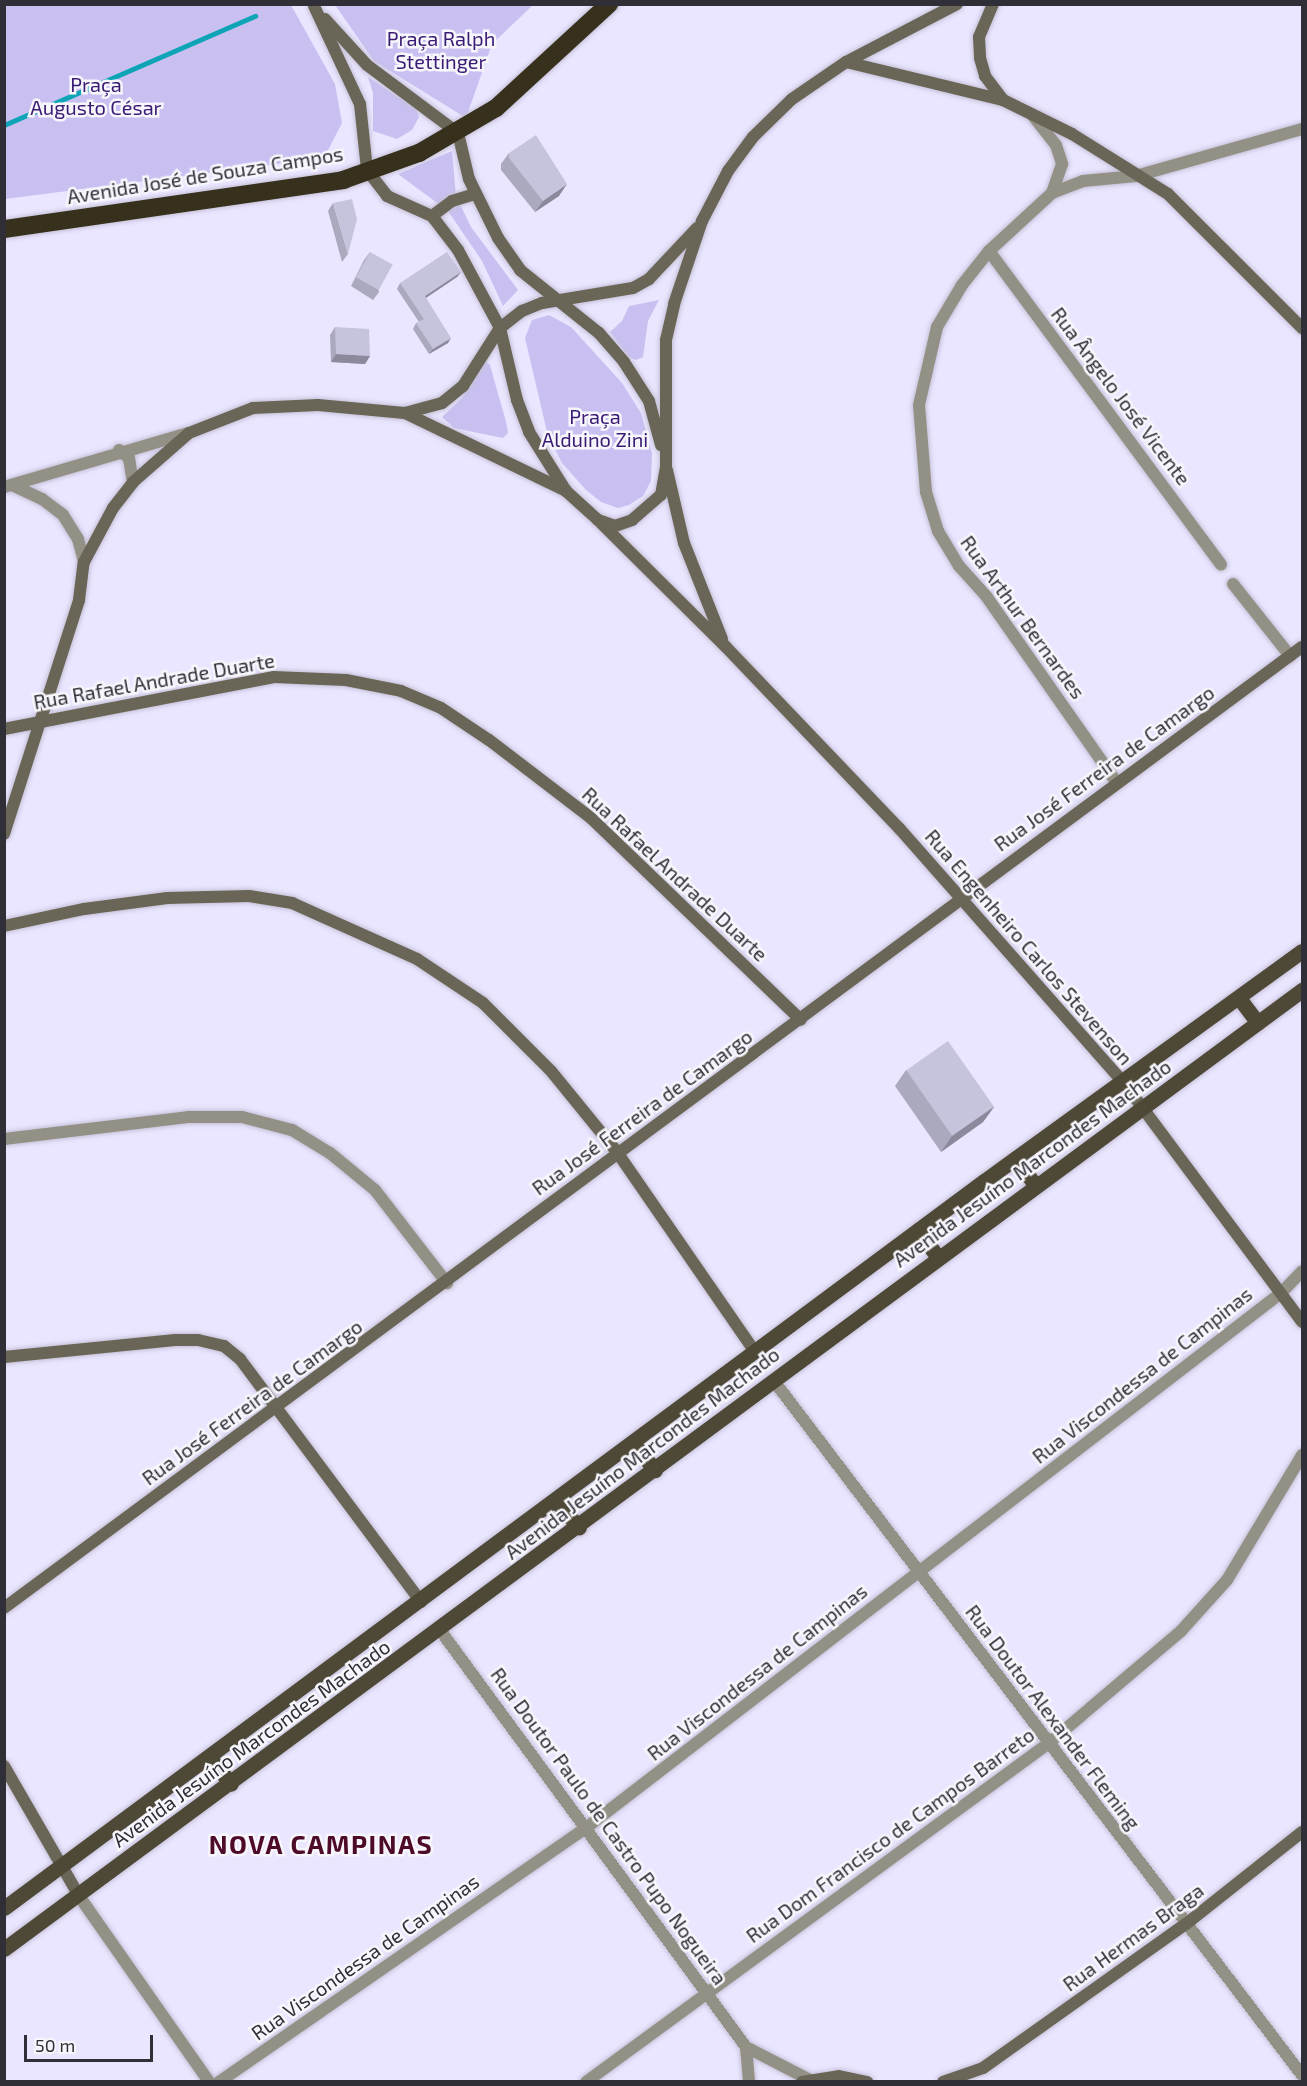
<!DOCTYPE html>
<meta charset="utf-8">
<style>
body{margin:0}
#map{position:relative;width:1307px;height:2086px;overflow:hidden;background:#eae6ff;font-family:"Exo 2",sans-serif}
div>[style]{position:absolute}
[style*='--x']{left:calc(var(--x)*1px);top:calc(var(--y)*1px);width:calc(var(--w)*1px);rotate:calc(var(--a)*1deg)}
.green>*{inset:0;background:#c9c0f1}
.stream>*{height:5px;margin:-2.5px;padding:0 2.5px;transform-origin:2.5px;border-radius:2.5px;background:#0da4b6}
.roads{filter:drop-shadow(0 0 2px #c5c1d7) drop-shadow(0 0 2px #c5c1d7)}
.street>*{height:12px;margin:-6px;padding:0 6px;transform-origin:6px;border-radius:6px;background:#939086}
.secondary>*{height:12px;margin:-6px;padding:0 6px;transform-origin:6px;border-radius:6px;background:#6a6657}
.primary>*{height:15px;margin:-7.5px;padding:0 7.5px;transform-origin:7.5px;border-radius:7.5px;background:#4e4837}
.highway>*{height:18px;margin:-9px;padding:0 9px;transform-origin:9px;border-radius:9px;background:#36301c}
.wall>*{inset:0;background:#aaa9be}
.shaded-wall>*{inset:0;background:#8b899b}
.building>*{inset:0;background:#c6c4dd;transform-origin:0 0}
span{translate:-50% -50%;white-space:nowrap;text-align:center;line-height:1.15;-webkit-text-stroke:5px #f7f6fb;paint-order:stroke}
.park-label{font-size:20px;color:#3a1b74}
.street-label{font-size:20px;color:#302f38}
.district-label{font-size:26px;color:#4d0b29;font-weight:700;letter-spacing:1.5px}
.frame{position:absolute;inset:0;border:6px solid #302f38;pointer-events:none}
.scale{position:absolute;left:24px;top:2035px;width:129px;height:27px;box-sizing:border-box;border:3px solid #302f38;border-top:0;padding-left:8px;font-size:18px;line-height:21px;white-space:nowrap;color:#302f38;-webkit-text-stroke:4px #f7f6fb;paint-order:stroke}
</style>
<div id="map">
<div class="green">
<div style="clip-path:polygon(4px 5px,291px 5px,335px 84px,342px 123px,324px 158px,5px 199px)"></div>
<div style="clip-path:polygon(335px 5px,533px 5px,492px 44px,466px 118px,374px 61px)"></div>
<div style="clip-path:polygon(368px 77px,416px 109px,419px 117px,412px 130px,397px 139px,373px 131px,373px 93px)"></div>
<div style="clip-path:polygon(452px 151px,456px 196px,471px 227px,518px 290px,503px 306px,482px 261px,448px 211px,398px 174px)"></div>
<div style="clip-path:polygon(659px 300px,648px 321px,643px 357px,636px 360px,629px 357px,610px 332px,622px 321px,629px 306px)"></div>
<div style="clip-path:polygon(549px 315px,571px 327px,622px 383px,641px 413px,652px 453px,651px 481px,643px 496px,629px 505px,618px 508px,601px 502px,586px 490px,562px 463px,548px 436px,525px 338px,532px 320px)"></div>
<div style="clip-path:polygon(483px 360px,490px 365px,506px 422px,508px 433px,503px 438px,454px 428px,442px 417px,462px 398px)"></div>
</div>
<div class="stream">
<div style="--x:4;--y:125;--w:274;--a:-23.5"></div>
</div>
<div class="roads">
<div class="street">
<div style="--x:1034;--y:117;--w:36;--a:52"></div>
<div style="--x:1056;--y:145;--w:20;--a:72"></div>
<div style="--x:1062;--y:164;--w:31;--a:109"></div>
<div style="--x:989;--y:251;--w:390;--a:53.5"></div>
<div style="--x:119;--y:450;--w:13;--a:39"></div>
<div style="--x:129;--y:458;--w:24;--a:81"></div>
<div style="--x:12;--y:485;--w:33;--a:25"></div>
<div style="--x:42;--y:499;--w:26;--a:37"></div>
<div style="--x:63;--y:515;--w:28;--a:58"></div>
<div style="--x:78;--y:539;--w:24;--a:75"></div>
<div style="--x:4;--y:487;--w:193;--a:-16.3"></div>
<div style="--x:1233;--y:584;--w:92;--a:51.6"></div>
<div style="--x:1117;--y:783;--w:227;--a:-125"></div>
<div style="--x:987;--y:597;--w:42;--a:-132.1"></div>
<div style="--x:959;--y:566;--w:41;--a:-121"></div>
<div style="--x:938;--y:531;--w:41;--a:-107.1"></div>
<div style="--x:926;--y:492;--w:87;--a:-94.6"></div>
<div style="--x:919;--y:405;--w:80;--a:-77"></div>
<div style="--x:937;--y:327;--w:49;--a:-59.2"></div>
<div style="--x:962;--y:285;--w:43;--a:-51.5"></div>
<div style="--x:989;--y:251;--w:86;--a:-42.6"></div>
<div style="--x:1052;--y:193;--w:33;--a:-21"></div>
<div style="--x:1083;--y:181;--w:53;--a:-5.4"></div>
<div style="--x:1136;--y:176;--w:173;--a:-15.8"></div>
<div style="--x:4;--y:1139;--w:185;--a:-6.8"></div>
<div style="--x:188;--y:1117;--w:54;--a:0"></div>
<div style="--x:242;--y:1117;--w:52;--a:14.6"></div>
<div style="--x:292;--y:1130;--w:44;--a:31.2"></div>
<div style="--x:330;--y:1153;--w:58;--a:39.4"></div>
<div style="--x:375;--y:1190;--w:118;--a:52.3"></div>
<div style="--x:774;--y:1381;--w:872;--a:52.74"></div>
<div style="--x:440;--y:1630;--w:517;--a:53.73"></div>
<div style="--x:746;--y:2047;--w:35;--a:85"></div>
<div style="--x:79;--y:1896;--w:227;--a:55"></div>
<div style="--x:746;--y:2047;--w:70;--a:27.3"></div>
<div style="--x:219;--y:2082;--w:446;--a:-34.7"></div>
<div style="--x:586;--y:1828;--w:877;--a:-37.59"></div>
<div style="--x:1281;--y:1293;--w:30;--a:-46"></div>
<div style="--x:586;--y:2082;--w:574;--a:-36.21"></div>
<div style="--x:1049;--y:1743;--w:173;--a:-40.3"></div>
<div style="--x:1181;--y:1631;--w:69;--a:-48"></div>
<div style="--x:1227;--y:1580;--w:146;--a:-59"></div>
</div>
<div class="secondary">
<div style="--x:993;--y:4;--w:36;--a:113"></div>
<div style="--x:979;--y:37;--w:21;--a:87"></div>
<div style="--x:980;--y:58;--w:19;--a:74"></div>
<div style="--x:985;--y:76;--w:30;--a:53"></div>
<div style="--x:314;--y:6;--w:108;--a:64.9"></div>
<div style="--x:360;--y:104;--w:66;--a:83.9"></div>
<div style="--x:367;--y:170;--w:33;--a:52"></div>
<div style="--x:387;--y:196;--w:49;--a:24"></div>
<div style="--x:432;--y:216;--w:43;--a:52.6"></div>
<div style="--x:458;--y:250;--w:89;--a:61.7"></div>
<div style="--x:500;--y:328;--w:74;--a:76.7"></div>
<div style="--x:517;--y:400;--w:34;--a:69"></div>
<div style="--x:529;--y:432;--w:70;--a:57.9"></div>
<div style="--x:566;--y:491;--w:43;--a:42.2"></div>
<div style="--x:598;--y:520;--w:18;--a:19"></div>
<div style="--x:615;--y:526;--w:18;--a:-19"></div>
<div style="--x:632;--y:520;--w:38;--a:-41"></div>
<div style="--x:661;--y:495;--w:29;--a:-80"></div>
<div style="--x:666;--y:466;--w:126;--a:-90"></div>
<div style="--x:666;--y:340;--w:37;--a:-77"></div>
<div style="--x:674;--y:304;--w:88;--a:-71.4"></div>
<div style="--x:702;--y:221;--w:56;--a:-62.5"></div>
<div style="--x:728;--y:171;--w:42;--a:-53.7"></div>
<div style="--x:753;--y:137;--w:54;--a:-44.3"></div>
<div style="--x:792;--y:99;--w:65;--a:-34.4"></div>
<div style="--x:846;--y:62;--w:125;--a:-27.6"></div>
<div style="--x:325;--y:19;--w:62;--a:47.6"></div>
<div style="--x:367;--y:65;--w:114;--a:36.8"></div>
<div style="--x:458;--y:133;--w:47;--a:76.6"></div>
<div style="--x:469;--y:179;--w:66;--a:63.8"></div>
<div style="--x:498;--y:238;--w:39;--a:55"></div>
<div style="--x:520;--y:270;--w:101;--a:38.6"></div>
<div style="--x:599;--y:333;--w:38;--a:49"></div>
<div style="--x:624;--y:362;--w:46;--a:57.3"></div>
<div style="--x:649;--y:401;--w:46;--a:74.7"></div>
<div style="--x:846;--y:62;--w:162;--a:13.6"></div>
<div style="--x:1003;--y:100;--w:77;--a:26.2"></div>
<div style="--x:1072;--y:134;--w:113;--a:32"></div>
<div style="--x:1168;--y:194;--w:190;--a:45"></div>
<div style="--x:432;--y:216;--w:25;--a:-37"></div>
<div style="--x:452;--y:201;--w:24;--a:-17"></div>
<div style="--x:405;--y:413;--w:38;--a:-15"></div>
<div style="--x:442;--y:403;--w:27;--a:-39"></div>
<div style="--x:463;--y:386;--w:69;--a:-57.5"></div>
<div style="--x:500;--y:328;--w:28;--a:-38"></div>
<div style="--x:522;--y:311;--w:22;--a:-22"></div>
<div style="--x:542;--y:303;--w:92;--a:-9.4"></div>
<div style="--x:633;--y:288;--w:18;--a:-29"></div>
<div style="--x:649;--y:279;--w:70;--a:-46.7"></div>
<div style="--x:667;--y:470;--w:75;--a:76.9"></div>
<div style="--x:684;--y:543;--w:103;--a:68.4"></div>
<div style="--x:601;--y:523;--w:175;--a:44.8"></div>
<div style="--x:725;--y:646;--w:252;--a:46.3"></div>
<div style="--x:899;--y:828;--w:340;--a:48.6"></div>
<div style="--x:1124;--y:1083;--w:298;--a:53.3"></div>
<div style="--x:4;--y:729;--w:275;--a:-10.9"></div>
<div style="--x:274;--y:677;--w:72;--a:2.4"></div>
<div style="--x:346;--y:680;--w:56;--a:11.3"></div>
<div style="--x:401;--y:691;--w:43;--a:23"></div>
<div style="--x:441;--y:708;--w:58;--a:33.7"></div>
<div style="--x:489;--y:740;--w:128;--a:37.4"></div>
<div style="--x:591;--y:818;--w:291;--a:43.9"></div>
<div style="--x:4;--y:834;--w:246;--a:-72.2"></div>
<div style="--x:79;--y:600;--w:38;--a:-83"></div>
<div style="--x:84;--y:562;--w:61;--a:-61.8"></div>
<div style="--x:113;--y:508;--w:33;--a:-52"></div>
<div style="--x:133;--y:482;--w:74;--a:-41.2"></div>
<div style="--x:189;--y:433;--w:69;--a:-21.3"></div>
<div style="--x:253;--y:408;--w:65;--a:-2.6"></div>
<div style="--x:318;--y:405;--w:87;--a:5.3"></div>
<div style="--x:405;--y:413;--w:179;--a:25.8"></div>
<div style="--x:4;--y:926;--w:82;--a:-12"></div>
<div style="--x:84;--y:909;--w:84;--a:-7.5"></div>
<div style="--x:167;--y:898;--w:82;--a:-1.4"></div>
<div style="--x:249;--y:896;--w:44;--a:9.2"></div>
<div style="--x:292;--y:903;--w:137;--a:24.1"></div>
<div style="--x:417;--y:959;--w:79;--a:33.7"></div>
<div style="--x:483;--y:1003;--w:96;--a:45"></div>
<div style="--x:551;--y:1071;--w:104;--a:50.8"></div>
<div style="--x:617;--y:1152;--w:243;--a:55.4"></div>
<div style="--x:4;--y:1357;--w:172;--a:-5.7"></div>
<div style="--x:175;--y:1340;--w:23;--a:0"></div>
<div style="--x:198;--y:1340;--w:27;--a:13"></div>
<div style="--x:224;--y:1346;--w:21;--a:39"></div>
<div style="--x:240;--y:1359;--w:303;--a:53.3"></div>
<div style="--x:4;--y:1608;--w:1615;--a:-36.52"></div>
<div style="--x:4;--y:1766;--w:150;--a:60"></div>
<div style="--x:802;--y:2082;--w:37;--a:-9"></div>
<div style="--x:839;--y:2076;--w:29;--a:12"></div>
<div style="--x:943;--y:2082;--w:42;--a:-19.3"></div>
<div style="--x:983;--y:2068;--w:249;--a:-35.4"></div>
<div style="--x:1186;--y:1924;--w:148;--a:-38.4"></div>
</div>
<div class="primary">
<div style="--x:1239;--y:998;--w:31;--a:53"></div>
<div style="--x:1016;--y:1158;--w:33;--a:55"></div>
<div style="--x:918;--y:1230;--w:34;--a:54"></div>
<div style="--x:633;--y:1443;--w:35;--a:51"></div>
<div style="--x:556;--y:1501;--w:35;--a:49"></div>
<div style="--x:210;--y:1758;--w:33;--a:51"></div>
<div style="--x:4;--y:1908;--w:1220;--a:-36.57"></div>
<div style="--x:984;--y:1181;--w:392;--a:-35.9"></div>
<div style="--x:4;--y:1949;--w:1614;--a:-36.46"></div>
</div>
<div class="highway">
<div style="--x:4;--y:229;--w:343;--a:-8.2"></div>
<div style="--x:343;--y:180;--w:81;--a:-19.6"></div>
<div style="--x:419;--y:153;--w:89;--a:-30.3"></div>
<div style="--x:496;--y:108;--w:154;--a:-42.6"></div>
</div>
</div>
<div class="wall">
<div style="clip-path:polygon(509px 153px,559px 196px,535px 212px,501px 170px,501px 164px)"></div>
<div style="clip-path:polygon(333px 203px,348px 254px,342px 262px,328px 211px)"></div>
<div style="clip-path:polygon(370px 252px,379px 292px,373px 300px,351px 286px,364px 260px)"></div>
<div style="clip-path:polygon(461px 272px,457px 277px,426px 298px,448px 343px,429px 354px,413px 329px,416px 323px,419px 322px,397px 289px,400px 283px)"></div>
<div style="clip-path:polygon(335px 327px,370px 356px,365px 364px,331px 362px,330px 335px)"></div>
<div style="clip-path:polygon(906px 1070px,994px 1107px,983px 1122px,941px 1152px,895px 1086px)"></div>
</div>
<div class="shaded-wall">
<div style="clip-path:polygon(567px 184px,559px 196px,535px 212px,543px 201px)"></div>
<div style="clip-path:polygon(461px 272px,457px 277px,421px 301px,425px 296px)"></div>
<div style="clip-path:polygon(451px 338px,448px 343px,429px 354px,433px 349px)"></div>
<div style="clip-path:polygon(336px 354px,370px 356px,365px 364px,331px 362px)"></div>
<div style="clip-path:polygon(994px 1107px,983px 1122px,941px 1152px,952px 1136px)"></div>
</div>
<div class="building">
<div style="clip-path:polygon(536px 135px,567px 184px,543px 201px,509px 158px,509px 153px)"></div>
<div style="clip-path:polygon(352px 199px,357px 219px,348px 254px,333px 203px)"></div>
<div style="left:370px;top:252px;width:26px;height:29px;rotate:29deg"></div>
<div style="clip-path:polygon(447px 252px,461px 272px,425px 296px,451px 338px,433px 349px,416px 323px,424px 319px,400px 283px)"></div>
<div style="clip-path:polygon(335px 327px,369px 329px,370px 356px,336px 354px)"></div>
<div style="left:948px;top:1041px;width:80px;height:51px;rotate:55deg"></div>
</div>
<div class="park-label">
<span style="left:441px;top:50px">Praça Ralph<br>Stettinger</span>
<span style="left:96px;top:96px">Praça<br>Augusto César</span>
<span style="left:595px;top:428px">Praça<br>Alduino Zini</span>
</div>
<div class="street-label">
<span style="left:205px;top:175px;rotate:-9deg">Avenida José de Souza Campos</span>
<span style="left:1121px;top:396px;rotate:53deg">Rua Ângelo José Vicente</span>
<span style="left:1023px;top:617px;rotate:54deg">Rua Arthur Bernardes</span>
<span style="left:154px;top:681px;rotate:-10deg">Rua Rafael Andrade Duarte</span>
<span style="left:1104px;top:768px;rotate:-36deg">Rua José Ferreira de Camargo</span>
<span style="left:675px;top:874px;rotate:43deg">Rua Rafael Andrade Duarte</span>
<span style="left:1029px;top:947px;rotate:49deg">Rua Engenheiro Carlos Stevenson</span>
<span style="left:642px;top:1112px;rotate:-36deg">Rua José Ferreira de Camargo</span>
<span style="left:1032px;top:1163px;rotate:-36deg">Avenida Jesuíno Marcondes Machado</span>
<span style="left:1142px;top:1375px;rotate:-38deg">Rua Viscondessa de Campinas</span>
<span style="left:252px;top:1402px;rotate:-36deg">Rua José Ferreira de Camargo</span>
<span style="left:642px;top:1453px;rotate:-37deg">Avenida Jesuíno Marcondes Machado</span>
<span style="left:757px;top:1672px;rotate:-38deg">Rua Viscondessa de Campinas</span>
<span style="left:1053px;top:1717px;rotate:53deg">Rua Doutor Alexander Fleming</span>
<span style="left:251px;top:1743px;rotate:-36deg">Avenida Jesuíno Marcondes Machado</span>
<span style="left:609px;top:1826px;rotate:54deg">Rua Doutor Paulo de Castro Pupo Nogueira</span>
<span style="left:890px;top:1835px;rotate:-36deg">Rua Dom Francisco de Campos Barreto</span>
<span style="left:1133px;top:1937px;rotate:-36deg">Rua Hermas Braga</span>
<span style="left:365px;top:1957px;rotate:-35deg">Rua Viscondessa de Campinas</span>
</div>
<div class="district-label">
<span style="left:321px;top:1844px">NOVA CAMPINAS</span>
</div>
<div class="frame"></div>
<div class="scale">50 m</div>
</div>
